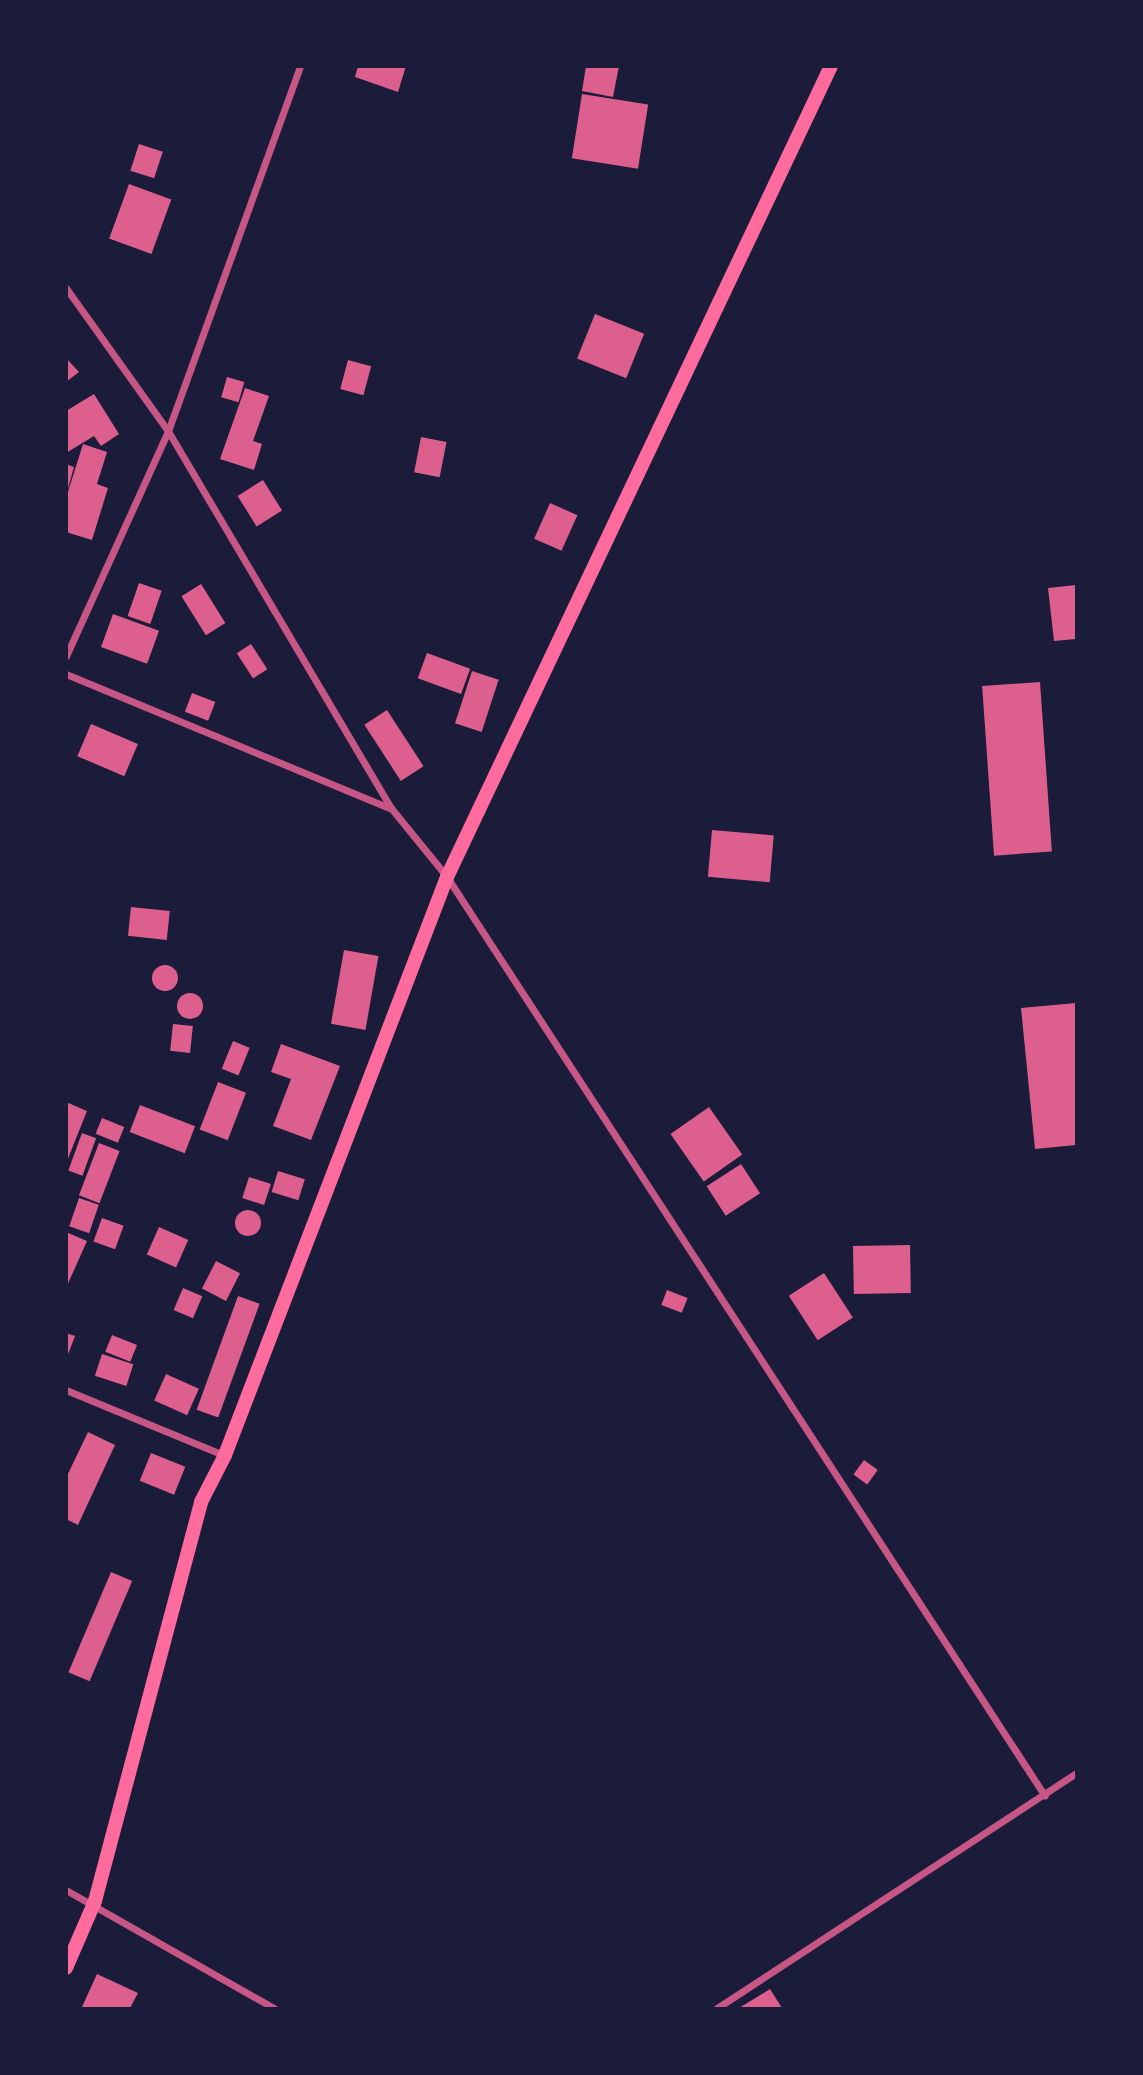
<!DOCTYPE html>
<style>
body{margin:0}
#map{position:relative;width:1143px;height:2075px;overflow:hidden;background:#1b1b3a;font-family:"Open Sans",sans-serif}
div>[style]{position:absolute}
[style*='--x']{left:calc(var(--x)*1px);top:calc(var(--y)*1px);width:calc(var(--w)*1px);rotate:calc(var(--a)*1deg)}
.building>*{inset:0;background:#dd5f8e;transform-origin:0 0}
.round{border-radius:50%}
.minor>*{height:7px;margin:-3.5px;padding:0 3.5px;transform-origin:3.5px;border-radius:3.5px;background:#c65784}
.secondary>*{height:14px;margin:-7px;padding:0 7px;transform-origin:7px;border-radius:7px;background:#ff6b9d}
span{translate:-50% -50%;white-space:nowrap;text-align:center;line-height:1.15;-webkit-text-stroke:7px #1b1b3a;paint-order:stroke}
.frame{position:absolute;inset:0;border:68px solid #1b1b3a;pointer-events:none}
</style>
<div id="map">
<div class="building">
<div style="clip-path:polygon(358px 66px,406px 66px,398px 92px,355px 77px)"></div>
<div style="clip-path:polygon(586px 66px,619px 66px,613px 97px,582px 91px)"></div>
<div style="left:582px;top:94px;width:67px;height:65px;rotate:9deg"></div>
<div style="left:139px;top:144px;width:25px;height:28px;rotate:18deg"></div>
<div style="left:129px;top:184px;width:45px;height:58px;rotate:20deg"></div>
<div style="left:595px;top:314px;width:53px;height:48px;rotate:22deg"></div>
<div style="clip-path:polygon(66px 358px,79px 372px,66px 382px)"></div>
<div style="left:348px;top:360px;width:24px;height:30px;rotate:15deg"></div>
<div style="left:227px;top:377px;width:18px;height:21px;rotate:16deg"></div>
<div style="clip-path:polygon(245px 388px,269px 396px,253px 441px,262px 444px,254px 470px,220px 459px)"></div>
<div style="clip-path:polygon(94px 394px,119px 434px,101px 446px,94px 436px,66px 453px,66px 411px)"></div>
<div style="left:421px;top:437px;width:26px;height:36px;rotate:11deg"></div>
<div style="clip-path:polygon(83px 444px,107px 452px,97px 484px,108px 488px,92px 540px,66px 532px,66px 498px)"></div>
<div style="clip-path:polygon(66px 464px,74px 467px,67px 492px,66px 492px)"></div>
<div style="left:263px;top:480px;width:36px;height:30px;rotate:58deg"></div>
<div style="left:550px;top:503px;width:30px;height:39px;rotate:24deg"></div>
<div style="left:139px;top:583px;width:24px;height:35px;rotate:19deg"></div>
<div style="left:201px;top:584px;width:46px;height:23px;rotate:58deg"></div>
<div style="clip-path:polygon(1076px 585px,1076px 639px,1054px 641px,1048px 588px)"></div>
<div style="left:113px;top:614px;width:49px;height:35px;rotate:20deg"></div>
<div style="left:251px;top:644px;width:30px;height:17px;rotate:57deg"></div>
<div style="left:427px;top:653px;width:46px;height:27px;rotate:20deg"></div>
<div style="left:472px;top:671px;width:28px;height:55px;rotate:18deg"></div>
<div style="left:1040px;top:682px;width:170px;height:58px;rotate:86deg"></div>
<div style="left:192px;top:693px;width:25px;height:20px;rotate:21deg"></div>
<div style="left:387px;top:710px;width:67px;height:27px;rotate:57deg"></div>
<div style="left:91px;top:724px;width:51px;height:35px;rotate:23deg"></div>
<div style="left:712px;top:830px;width:62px;height:47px;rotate:5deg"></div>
<div style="left:131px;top:907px;width:39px;height:29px;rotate:6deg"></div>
<div style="left:344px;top:950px;width:35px;height:75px;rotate:10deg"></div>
<div class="round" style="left:152px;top:965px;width:26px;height:26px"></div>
<div class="round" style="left:177px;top:993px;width:26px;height:26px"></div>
<div style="clip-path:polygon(1076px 1003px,1076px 1145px,1035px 1149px,1021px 1008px)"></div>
<div style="left:173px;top:1024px;width:20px;height:27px;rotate:6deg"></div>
<div style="left:233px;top:1041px;width:18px;height:30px;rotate:22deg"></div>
<div style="clip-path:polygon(281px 1044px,340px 1066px,311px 1140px,273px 1126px,291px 1079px,271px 1072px)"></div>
<div style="left:218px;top:1082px;width:30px;height:51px;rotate:21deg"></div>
<div style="clip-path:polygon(66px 1102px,87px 1111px,67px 1161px,66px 1161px)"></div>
<div style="left:140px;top:1105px;width:59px;height:29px;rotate:21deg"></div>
<div style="left:709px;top:1107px;width:58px;height:47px;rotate:55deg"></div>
<div style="left:102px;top:1118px;width:24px;height:17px;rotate:22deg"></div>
<div style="left:82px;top:1133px;width:15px;height:40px;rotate:20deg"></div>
<div style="left:99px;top:1143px;width:22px;height:56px;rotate:21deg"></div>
<div style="left:741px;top:1164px;width:35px;height:41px;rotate:57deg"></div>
<div style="left:278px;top:1171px;width:28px;height:22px;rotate:17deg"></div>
<div style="left:249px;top:1177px;width:23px;height:22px;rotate:18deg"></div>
<div style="left:79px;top:1198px;width:21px;height:30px;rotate:19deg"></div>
<div class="round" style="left:235px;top:1210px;width:26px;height:26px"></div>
<div style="left:102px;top:1218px;width:23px;height:25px;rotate:20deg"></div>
<div style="left:159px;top:1227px;width:32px;height:30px;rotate:24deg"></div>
<div style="clip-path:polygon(66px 1232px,87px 1241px,66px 1288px)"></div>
<div style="left:910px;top:1245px;width:48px;height:57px;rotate:89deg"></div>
<div style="left:216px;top:1261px;width:27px;height:31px;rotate:27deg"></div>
<div style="left:824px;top:1273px;width:53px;height:42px;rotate:57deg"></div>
<div style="left:183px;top:1288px;width:21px;height:24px;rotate:23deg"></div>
<div style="left:667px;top:1290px;width:22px;height:16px;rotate:21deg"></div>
<div style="left:238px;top:1296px;width:23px;height:121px;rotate:20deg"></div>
<div style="clip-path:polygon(66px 1333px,75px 1336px,67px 1357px,66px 1357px)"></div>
<div style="left:112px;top:1335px;width:27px;height:18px;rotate:22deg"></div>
<div style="left:102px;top:1354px;width:33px;height:23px;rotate:18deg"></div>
<div style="left:166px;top:1374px;width:36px;height:29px;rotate:24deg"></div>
<div style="clip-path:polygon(88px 1432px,115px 1445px,78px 1525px,66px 1519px,66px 1478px)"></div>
<div style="left:151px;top:1453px;width:37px;height:30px;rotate:22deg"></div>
<div style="left:864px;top:1460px;width:17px;height:18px;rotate:36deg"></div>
<div style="left:111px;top:1572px;width:23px;height:109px;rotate:23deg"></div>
<div style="clip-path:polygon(97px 1974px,138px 1993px,130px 2008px,82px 2007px)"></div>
<div style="clip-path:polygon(770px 1989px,782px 2008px,739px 2008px)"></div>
</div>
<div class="minor">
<div style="--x:66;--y:288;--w:176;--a:54.5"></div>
<div style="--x:168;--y:431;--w:438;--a:59.4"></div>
<div style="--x:391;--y:808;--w:89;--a:50.9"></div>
<div style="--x:447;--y:877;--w:1096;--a:56.95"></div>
<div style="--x:66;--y:656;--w:247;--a:-65.6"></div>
<div style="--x:168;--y:431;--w:388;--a:-70.1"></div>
<div style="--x:66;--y:674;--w:350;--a:22.5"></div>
<div style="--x:66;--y:1390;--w:171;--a:22.4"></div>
<div style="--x:66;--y:1890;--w:239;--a:29.6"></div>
<div style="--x:717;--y:2008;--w:429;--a:-33.2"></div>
</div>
<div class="secondary">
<div style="--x:66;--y:1968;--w:73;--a:-66.6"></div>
<div style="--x:95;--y:1901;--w:413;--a:-75.1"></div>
<div style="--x:201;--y:1502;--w:53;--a:-62.9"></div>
<div style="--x:225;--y:1455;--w:619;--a:-68.99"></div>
<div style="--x:447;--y:877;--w:897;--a:-64.66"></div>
</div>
<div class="frame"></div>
</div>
